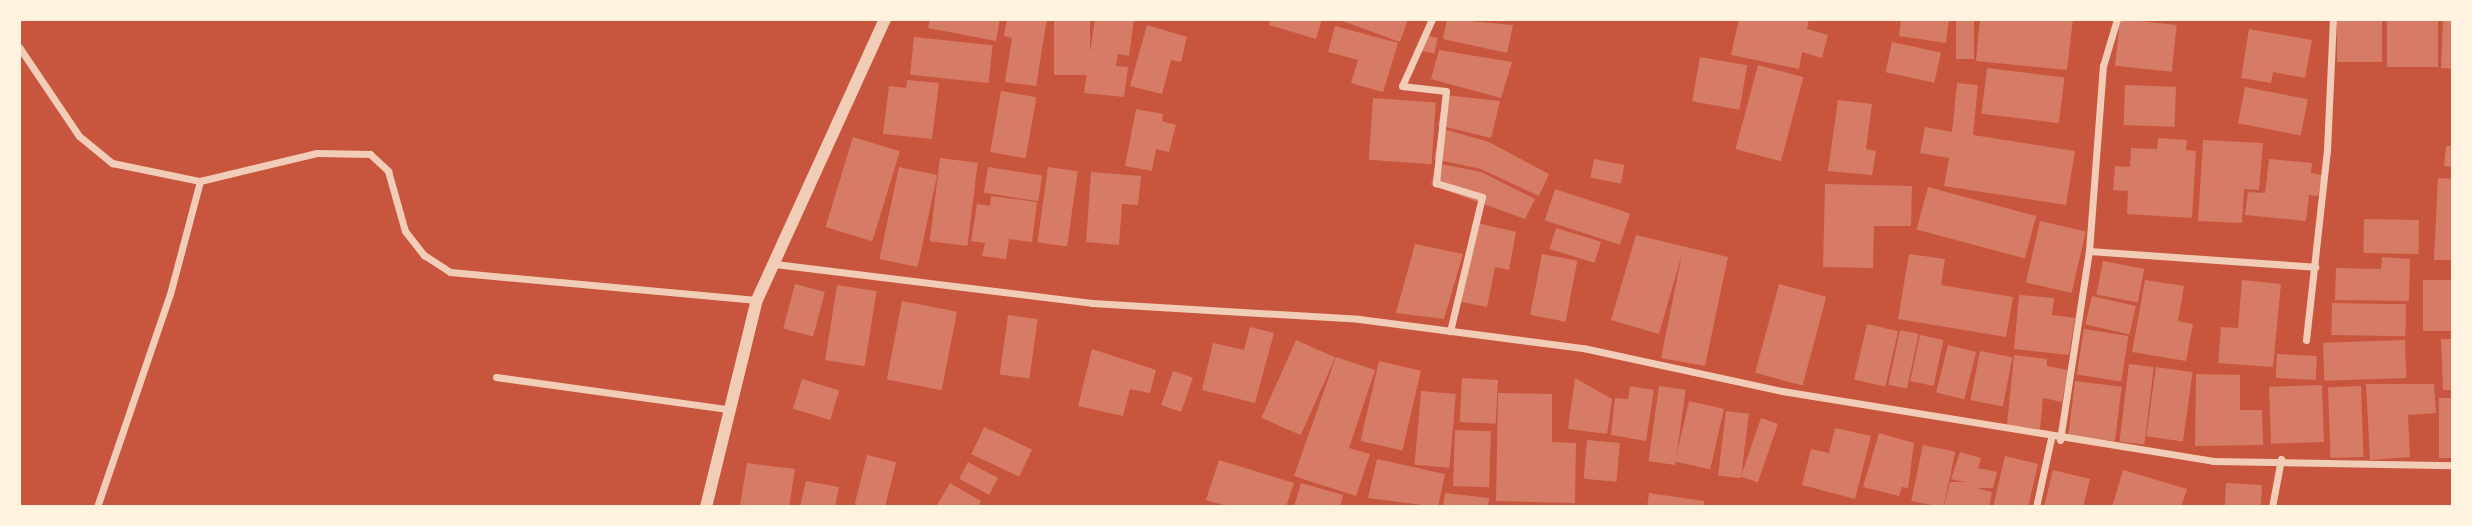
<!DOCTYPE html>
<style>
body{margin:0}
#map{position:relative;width:2472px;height:526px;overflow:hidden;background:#c8553d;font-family:"Space Grotesk",sans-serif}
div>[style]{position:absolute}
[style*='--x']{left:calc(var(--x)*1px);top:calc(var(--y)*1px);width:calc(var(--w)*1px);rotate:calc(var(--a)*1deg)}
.building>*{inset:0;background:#d67c66;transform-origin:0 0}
.minor>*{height:7px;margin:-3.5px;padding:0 3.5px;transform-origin:3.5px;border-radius:3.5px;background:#f1ccb7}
.tertiary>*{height:12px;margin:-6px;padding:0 6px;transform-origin:6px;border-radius:6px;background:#f1ccb7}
span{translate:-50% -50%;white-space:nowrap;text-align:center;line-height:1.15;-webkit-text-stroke:6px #fff3e0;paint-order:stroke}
.frame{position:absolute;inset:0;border:21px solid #fff3e0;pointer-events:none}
</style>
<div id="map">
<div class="building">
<div style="clip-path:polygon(930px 19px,1000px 19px,996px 41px,928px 28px)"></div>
<div style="clip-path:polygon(1007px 19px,1047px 19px,1036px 86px,1005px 82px,1012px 38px,1004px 36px)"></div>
<div style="left:1054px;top:19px;width:36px;height:56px"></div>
<div style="clip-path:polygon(1095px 19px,1134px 19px,1129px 56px,1118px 54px,1116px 66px,1128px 67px,1124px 97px,1084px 93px)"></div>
<div style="clip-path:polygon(1271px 19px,1322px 19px,1316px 39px,1269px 25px)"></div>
<div style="clip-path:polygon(1337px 19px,1408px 19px,1400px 42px)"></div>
<div style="clip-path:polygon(1447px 19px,1513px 25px,1507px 53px,1443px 39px)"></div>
<div style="clip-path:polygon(1739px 19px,1809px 19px,1807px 29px,1828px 35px,1822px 58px,1802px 52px,1799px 69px,1731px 55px)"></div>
<div style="clip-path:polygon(1901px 19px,1949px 19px,1946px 43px,1899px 36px)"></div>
<div style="left:1956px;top:19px;width:18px;height:40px"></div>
<div style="clip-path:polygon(1980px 19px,2073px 19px,2067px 70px,1976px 61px)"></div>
<div style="left:2120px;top:19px;width:57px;height:47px;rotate:6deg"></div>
<div style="left:2337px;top:19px;width:45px;height:43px"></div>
<div style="left:2387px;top:19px;width:51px;height:48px"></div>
<div style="clip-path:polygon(2443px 19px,2453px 19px,2453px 69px,2441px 68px)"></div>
<div style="clip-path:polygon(1147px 25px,1187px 37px,1181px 62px,1171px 60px,1162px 94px,1130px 86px)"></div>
<div style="clip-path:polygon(1335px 26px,1398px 43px,1383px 92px,1351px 83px,1358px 60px,1328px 52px)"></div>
<div style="clip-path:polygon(2249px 29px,2312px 40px,2305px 78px,2273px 72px,2271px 83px,2241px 78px)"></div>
<div style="left:1424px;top:35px;width:14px;height:16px;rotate:12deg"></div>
<div style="left:914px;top:37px;width:79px;height:38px;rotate:6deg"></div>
<div style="left:1892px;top:42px;width:50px;height:31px;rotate:12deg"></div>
<div style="clip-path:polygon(1439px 50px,1512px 62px,1501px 98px,1431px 79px)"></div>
<div style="left:1700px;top:57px;width:48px;height:45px;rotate:10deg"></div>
<div style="left:1758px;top:65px;width:47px;height:87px;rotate:15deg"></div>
<div style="left:1987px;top:68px;width:78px;height:46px;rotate:7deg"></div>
<div style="clip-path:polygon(907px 80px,939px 83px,932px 139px,883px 134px,889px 86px,906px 88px)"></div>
<div style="clip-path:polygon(1957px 83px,1978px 85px,1973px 135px,2075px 151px,2066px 205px,1944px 186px,1949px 158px,1920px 153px,1925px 127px,1952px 132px)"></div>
<div style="left:2125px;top:85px;width:51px;height:40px;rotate:2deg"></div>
<div style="left:2245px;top:87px;width:64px;height:37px;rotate:11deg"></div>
<div style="left:1001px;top:91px;width:36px;height:62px;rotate:10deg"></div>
<div style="clip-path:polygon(1445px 95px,1500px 101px,1491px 138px,1438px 125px)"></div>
<div style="left:1373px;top:98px;width:63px;height:62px;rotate:4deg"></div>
<div style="clip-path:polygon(1838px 100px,1872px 104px,1866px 149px,1876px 151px,1872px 175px,1828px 171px)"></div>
<div style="clip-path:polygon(1136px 109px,1163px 114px,1162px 121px,1176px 125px,1169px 152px,1156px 149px,1152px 171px,1125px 166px)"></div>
<div style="clip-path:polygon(1440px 128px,1489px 142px,1549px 174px,1539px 196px,1481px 169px,1434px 159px)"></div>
<div style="left:853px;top:137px;width:49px;height:94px;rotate:17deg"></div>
<div style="clip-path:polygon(2158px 138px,2187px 140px,2186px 150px,2196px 151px,2192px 218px,2127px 214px,2128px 191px,2113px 190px,2115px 166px,2130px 167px,2131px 148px,2157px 149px)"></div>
<div style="clip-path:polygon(2203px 140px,2263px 143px,2259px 190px,2244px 189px,2242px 223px,2198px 221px)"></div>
<div style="clip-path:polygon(2446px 146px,2453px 146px,2453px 167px,2444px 166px)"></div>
<div style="left:940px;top:158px;width:38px;height:84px;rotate:7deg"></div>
<div style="left:1594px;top:159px;width:31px;height:19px;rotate:11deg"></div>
<div style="clip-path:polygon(2269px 159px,2312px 163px,2311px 173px,2322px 175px,2318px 196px,2309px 195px,2306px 221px,2245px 215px,2248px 192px,2265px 193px)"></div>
<div style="clip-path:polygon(1436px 163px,1481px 172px,1535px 199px,1525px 219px,1431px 185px)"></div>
<div style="left:899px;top:167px;width:39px;height:94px;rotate:12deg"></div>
<div style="left:988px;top:167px;width:55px;height:26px;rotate:9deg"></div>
<div style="left:1048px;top:167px;width:30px;height:76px;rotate:8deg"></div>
<div style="clip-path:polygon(1091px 172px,1141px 176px,1138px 205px,1122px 204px,1119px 245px,1086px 242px)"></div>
<div style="clip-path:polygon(2438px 178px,2453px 179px,2453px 260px,2434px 260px)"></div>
<div style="clip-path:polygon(1825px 184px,1912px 186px,1911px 226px,1874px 226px,1873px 268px,1823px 267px)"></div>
<div style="left:1928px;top:187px;width:112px;height:44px;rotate:15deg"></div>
<div style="left:1555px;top:189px;width:79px;height:33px;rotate:18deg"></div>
<div style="clip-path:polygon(991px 196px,1037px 202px,1032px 242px,1009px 239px,1006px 259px,982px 256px,985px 243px,971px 241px,977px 204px,990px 206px)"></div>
<div style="left:2364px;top:219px;width:55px;height:34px;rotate:1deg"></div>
<div style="left:2040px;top:221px;width:47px;height:63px;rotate:13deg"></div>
<div style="clip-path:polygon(1473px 222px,1516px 232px,1509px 270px,1495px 267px,1487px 307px,1457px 301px)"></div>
<div style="left:1556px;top:228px;width:47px;height:22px;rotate:17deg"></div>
<div style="clip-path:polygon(1636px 235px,1728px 257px,1705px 366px,1661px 358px,1682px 254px,1659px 334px,1611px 320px)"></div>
<div style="clip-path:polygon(1415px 244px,1463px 254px,1444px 319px,1396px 313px)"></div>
<div style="left:1542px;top:254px;width:36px;height:62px;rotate:11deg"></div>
<div style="clip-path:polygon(1909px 254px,1945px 259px,1941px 285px,2013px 297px,2006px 337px,1898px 319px)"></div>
<div style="clip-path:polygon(2382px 257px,2410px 259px,2409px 301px,2335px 300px,2336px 268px,2381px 269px)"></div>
<div style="left:2103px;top:261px;width:42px;height:34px;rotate:11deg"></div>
<div style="clip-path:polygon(2145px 280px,2184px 286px,2178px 321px,2193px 324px,2186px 361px,2132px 352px)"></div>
<div style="clip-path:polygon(2242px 280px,2281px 284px,2273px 367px,2218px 363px,2221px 327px,2238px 328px)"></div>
<div style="left:2423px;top:280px;width:30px;height:51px"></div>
<div style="left:795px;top:284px;width:31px;height:46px;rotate:15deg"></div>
<div style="left:1779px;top:284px;width:49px;height:92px;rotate:15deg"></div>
<div style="left:837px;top:285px;width:40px;height:76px;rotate:9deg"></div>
<div style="clip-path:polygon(2019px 295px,2054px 298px,2052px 315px,2075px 318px,2069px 355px,2014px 349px)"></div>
<div style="left:2092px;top:296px;width:45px;height:29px;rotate:13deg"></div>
<div style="left:902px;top:301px;width:56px;height:80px;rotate:11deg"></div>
<div style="left:2332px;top:303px;width:74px;height:32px;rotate:1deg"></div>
<div style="left:1008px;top:315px;width:30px;height:60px;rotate:8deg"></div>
<div style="left:1867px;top:324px;width:32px;height:57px;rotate:13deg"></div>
<div style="clip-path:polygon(1250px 327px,1274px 333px,1255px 403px,1202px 390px,1213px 343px,1244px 350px)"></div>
<div style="left:2084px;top:329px;width:45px;height:46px;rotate:9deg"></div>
<div style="left:1900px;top:330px;width:19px;height:56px;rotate:12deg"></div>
<div style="left:1920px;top:335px;width:24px;height:47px;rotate:12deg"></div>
<div style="clip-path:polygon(2441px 339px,2453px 339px,2453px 390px,2443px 390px)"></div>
<div style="left:1296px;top:340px;width:43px;height:85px;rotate:24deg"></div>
<div style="left:2405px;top:340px;width:38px;height:82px;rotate:88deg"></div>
<div style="left:1948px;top:345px;width:29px;height:49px;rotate:14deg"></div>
<div style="clip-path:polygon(1092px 349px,1156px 370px,1150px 393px,1130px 389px,1123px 416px,1078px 406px)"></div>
<div style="left:1980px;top:351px;width:33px;height:50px;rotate:11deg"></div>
<div style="left:2277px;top:354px;width:40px;height:24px;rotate:3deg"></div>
<div style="clip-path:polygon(2014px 355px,2047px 359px,2047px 366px,2068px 370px,2062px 402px,2043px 398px,2040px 429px,2007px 425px)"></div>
<div style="clip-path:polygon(1336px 357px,1375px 370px,1349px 448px,1370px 454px,1356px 496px,1294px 476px)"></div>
<div style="left:1379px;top:361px;width:43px;height:82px;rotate:13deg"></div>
<div style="left:2129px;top:364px;width:25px;height:78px;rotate:7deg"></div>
<div style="left:2156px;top:367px;width:37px;height:70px;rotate:8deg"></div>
<div style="left:1173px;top:371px;width:21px;height:36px;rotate:19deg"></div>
<div style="clip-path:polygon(2196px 374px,2240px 375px,2240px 410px,2262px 410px,2263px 445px,2195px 446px)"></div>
<div style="left:1462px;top:378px;width:36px;height:44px;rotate:3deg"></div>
<div style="clip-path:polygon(1575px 378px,1612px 399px,1607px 434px,1568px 429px)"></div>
<div style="left:802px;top:379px;width:39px;height:31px;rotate:17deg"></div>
<div style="left:2075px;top:381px;width:47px;height:55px;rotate:7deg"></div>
<div style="clip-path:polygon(2366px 384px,2434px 384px,2436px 413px,2408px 415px,2410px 457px,2370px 460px)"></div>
<div style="left:2322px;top:385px;width:57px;height:53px;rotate:88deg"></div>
<div style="clip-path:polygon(1630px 386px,1654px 390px,1646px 441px,1611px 435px,1615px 398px,1628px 399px)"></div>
<div style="left:1659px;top:386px;width:27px;height:76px;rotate:8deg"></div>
<div style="left:2361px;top:386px;width:71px;height:33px;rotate:88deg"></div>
<div style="left:1421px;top:391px;width:35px;height:74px;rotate:5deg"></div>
<div style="clip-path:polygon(1498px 393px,1552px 394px,1552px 442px,1576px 443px,1575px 503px,1496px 501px)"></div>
<div style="left:2453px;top:398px;width:60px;height:14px;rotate:90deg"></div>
<div style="left:1689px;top:401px;width:36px;height:62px;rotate:13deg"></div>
<div style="left:1726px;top:411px;width:23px;height:65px;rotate:7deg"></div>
<div style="left:1761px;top:418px;width:18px;height:62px;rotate:19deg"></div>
<div style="left:984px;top:427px;width:53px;height:30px;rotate:25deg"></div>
<div style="clip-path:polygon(1835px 428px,1871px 436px,1855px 499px,1802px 485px,1811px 449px,1829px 453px)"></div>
<div style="left:1455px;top:430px;width:36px;height:56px;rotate:2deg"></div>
<div style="clip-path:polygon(1879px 433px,1914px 443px,1908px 488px,1902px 487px,1899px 496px,1863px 487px)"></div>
<div style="left:1587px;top:440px;width:33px;height:39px;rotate:5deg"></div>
<div style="left:1923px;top:445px;width:33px;height:57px;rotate:12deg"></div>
<div style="clip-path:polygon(1960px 452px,1981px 458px,1978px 468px,1997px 472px,1993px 488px,1977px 488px,1992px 492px,1989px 507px,1944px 507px,1950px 482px,1965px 482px,1951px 479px)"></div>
<div style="left:867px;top:455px;width:30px;height:51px;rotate:14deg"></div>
<div style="clip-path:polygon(2005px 456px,2038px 464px,2028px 507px,1993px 507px)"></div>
<div style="clip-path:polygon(1377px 459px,1445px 474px,1438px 507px,1368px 498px)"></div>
<div style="clip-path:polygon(1219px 460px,1294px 483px,1286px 507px,1230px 507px,1206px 500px)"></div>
<div style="left:968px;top:462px;width:34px;height:19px;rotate:28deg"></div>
<div style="clip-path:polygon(747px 463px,795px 469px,789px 507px,740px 506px)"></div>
<div style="clip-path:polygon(2053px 470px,2090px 479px,2083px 507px,2044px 507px)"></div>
<div style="clip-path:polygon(2123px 470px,2187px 489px,2181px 507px,2112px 507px)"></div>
<div style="clip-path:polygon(806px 481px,839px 487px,835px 507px,800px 507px)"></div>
<div style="clip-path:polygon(950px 483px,981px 501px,978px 507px,936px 507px)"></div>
<div style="clip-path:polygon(1301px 483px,1343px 495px,1340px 507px,1294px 507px)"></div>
<div style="left:2226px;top:483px;width:36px;height:24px;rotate:3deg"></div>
<div style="clip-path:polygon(1445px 493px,1489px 498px,1488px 507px,1443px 507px)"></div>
<div style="clip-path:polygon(1649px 493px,1704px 501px,1704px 507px,1647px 507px)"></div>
</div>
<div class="minor">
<div style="--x:1432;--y:19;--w:73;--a:114.1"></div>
<div style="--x:1402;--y:86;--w:44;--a:6.5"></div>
<div style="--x:1446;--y:91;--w:93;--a:96.2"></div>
<div style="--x:1436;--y:183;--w:48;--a:16.9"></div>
<div style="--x:1482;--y:197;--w:138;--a:103.4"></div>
<div style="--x:19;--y:47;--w:107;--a:56"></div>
<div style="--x:79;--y:136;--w:43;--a:39.3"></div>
<div style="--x:112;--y:163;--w:90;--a:11.6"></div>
<div style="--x:200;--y:181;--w:120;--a:-13.5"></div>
<div style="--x:317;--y:153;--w:53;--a:1.1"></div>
<div style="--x:370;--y:154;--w:25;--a:43"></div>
<div style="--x:388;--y:171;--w:62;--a:74.2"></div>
<div style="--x:405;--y:231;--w:31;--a:52"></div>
<div style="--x:424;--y:255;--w:31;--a:33"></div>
<div style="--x:450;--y:272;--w:308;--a:5.2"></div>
<div style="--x:2089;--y:251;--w:227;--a:4"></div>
<div style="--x:775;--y:264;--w:319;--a:7"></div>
<div style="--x:1092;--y:303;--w:267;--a:3.4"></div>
<div style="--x:1359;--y:319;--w:226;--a:7.4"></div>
<div style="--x:1583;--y:348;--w:204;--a:12.2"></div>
<div style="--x:1782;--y:391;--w:437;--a:9.2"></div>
<div style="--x:2213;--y:461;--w:240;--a:1"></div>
<div style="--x:2306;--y:340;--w:191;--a:-83.7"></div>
<div style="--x:2327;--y:150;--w:131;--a:-87.4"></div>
<div style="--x:496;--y:377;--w:232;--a:7.9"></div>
<div style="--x:2060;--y:440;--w:191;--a:-81.3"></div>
<div style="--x:2089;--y:251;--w:186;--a:-85.7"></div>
<div style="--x:2103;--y:66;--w:49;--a:-73.4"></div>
<div style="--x:97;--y:507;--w:225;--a:-71.1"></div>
<div style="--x:170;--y:294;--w:117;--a:-75.1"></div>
<div style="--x:2036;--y:507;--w:71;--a:-77.7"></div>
<div style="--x:2272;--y:507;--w:49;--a:-79.4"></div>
</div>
<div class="tertiary">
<div style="--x:706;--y:507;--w:213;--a:-76.2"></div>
<div style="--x:757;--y:300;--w:309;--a:-65.5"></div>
</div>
<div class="frame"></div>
</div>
